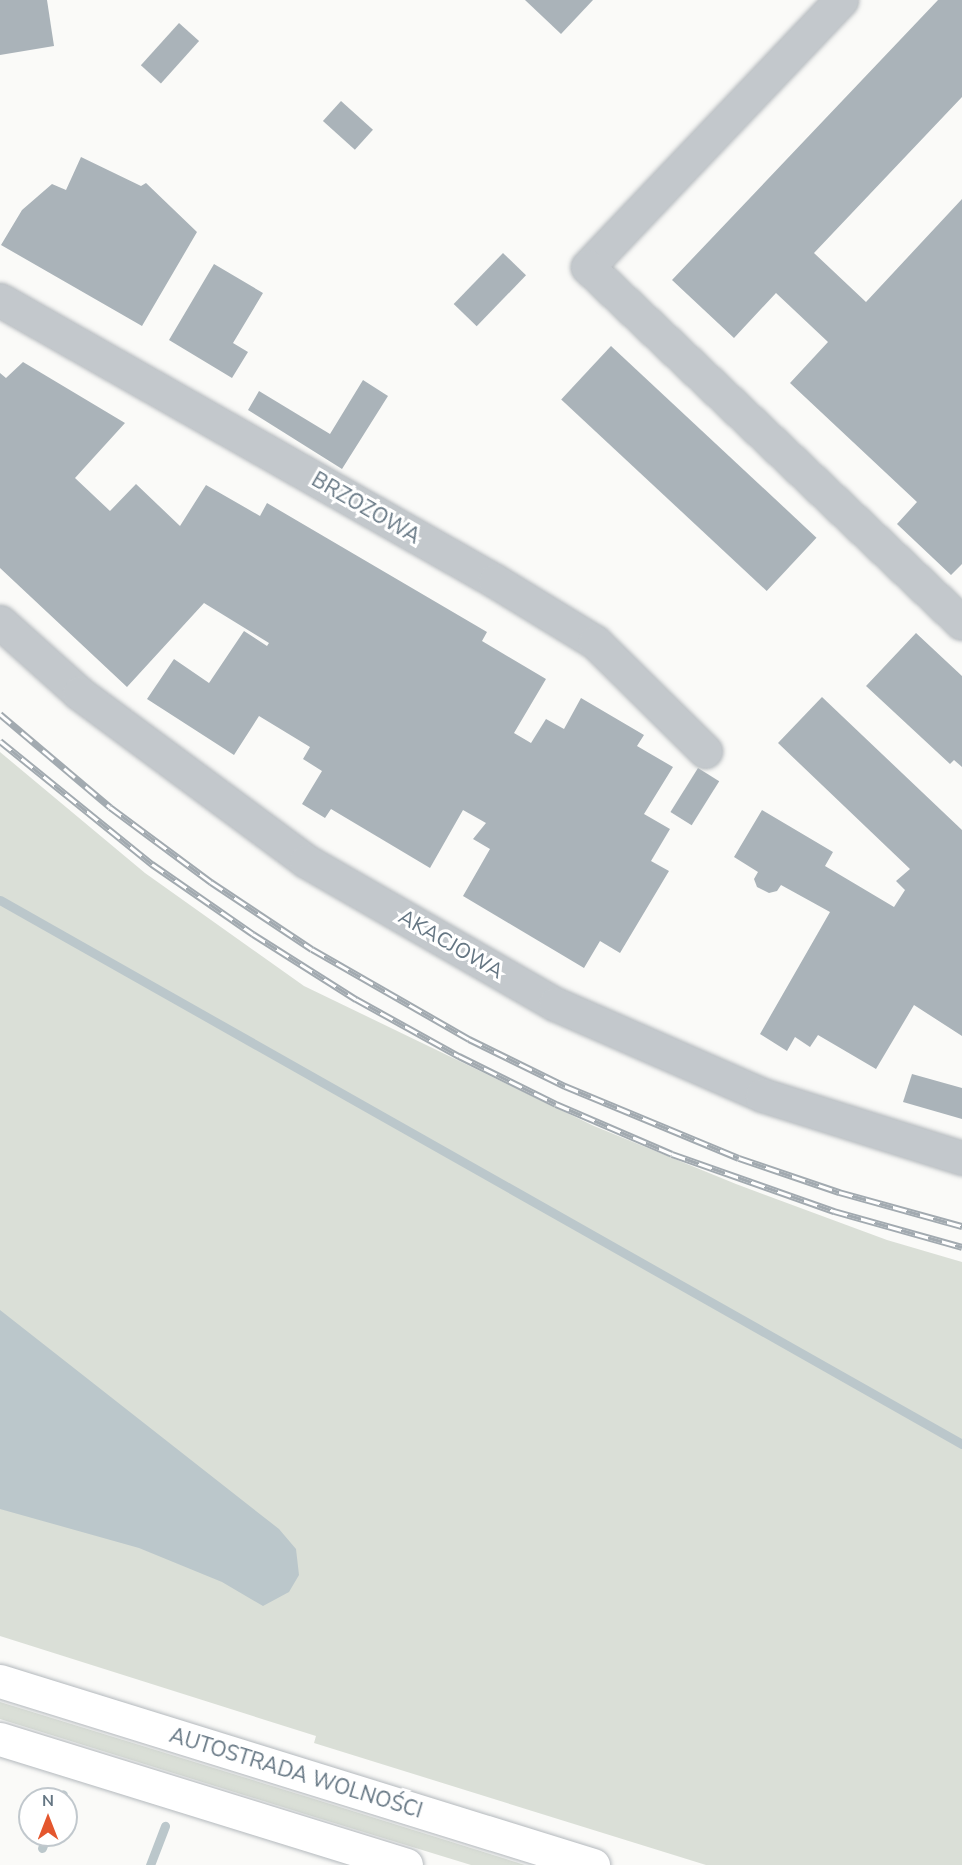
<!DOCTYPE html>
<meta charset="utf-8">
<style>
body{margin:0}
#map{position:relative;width:962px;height:1865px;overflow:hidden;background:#fafaf8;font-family:"Nunito Sans",sans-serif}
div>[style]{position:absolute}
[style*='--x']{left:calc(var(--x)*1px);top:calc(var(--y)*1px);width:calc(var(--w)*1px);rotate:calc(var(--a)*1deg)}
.green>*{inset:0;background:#dadfd7}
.water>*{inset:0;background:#bbc7cb}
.stream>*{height:9px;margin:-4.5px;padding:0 4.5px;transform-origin:4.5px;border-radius:4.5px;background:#bbc7cb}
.building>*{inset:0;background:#aab3b9;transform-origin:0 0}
.roads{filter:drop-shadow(0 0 2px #b4b9bd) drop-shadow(0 0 2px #b4b9bd)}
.minor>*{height:33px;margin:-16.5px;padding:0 16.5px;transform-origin:16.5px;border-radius:16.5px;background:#c3c8cc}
.highway>*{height:33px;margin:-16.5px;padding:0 16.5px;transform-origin:16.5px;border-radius:16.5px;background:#fff}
.rail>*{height:7px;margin-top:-3.5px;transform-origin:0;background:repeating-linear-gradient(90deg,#fff 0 14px,#a2aab0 0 28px);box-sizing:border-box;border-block:2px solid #a2aab0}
span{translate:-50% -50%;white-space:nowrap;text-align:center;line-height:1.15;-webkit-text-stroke:6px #fff;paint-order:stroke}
.street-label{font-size:21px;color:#657683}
.north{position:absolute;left:18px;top:1787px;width:60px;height:60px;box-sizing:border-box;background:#fff;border:2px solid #c1c8cd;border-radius:50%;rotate:0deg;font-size:16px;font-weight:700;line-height:24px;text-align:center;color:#657683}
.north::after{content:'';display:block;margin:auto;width:21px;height:27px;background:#e4572e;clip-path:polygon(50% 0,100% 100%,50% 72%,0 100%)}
</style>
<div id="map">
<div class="green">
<div style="clip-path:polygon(0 752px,145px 873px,304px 986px,594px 1126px,736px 1184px,887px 1240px,962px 1262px,962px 1865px,706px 1865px,314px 1743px,316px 1736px,0 1636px)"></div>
<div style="clip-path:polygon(0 1702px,311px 1798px,525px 1865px,471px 1865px,305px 1814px,0 1719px)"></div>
</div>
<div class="water">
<div style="clip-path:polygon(0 1310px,279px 1529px,296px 1549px,299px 1575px,289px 1592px,263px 1606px,222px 1582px,139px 1548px,0 1509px)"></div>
</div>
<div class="stream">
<div style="--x:0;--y:900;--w:1105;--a:29.49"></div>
<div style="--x:61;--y:1799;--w:5;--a:-68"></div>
<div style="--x:42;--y:1848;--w:14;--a:-69"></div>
<div style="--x:150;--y:1865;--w:42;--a:-69"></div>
</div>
<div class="building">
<div style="clip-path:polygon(0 0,47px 0,54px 46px,0 55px)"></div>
<div style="clip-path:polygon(525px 0,593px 0,561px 34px)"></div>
<div style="clip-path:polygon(938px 0,962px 0,962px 97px,814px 253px,866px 302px,962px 199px,962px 564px,951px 575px,897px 524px,917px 502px,790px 383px,828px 342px,776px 293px,734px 338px,672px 280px)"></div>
<div style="left:179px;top:23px;width:27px;height:57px;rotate:42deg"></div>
<div style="left:341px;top:101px;width:43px;height:27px;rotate:42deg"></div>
<div style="clip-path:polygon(81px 157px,141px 186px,146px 183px,197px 232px,142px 326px,1px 245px,22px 210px,52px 184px,66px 190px)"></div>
<div style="left:503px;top:253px;width:32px;height:71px;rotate:44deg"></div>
<div style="clip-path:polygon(214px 264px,263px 293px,233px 343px,248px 352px,232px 378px,169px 340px)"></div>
<div style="left:611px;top:346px;width:281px;height:73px;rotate:43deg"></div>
<div style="clip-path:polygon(23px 362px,125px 423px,75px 478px,110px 511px,136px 484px,180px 526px,206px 485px,260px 516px,267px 503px,487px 632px,482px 641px,546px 679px,514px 733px,531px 743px,546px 719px,564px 729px,581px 698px,644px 735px,637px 746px,673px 767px,644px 814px,670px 829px,651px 861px,669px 871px,620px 953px,600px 941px,584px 968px,463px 896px,490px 849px,473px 839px,486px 823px,463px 810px,430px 868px,331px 809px,325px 818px,302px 804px,322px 771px,303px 759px,310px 747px,259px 716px,234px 755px,147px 699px,174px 659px,209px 683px,244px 631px,267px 646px,269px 643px,204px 603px,127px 687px,0 568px,0 373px,6px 378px)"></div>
<div style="clip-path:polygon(363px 380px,388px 396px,342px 469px,248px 410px,259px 391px,330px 434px)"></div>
<div style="clip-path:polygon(916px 633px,962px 676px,962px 767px,954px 760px,950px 764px,866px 686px)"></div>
<div style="clip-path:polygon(822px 697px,962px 830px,962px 1036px,914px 1005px,876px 1069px,818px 1035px,810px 1047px,795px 1037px,787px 1051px,760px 1034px,830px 912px,781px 885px,777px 891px,769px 893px,757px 887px,754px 879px,758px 872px,734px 857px,762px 810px,833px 852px,825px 866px,894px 907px,905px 890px,896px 881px,910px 869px,778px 743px)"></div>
<div style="left:698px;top:768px;width:25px;height:52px;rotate:32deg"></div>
<div style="clip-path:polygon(912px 1074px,962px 1088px,962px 1119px,903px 1102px)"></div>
</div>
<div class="roads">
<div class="minor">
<div style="--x:841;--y:0;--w:368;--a:133.5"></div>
<div style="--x:588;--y:267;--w:516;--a:43.59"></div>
<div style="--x:0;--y:300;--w:569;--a:29.58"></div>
<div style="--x:495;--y:581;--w:117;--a:31.4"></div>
<div style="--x:595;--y:642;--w:155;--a:44.7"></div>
<div style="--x:0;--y:622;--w:106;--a:41.9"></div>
<div style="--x:79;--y:693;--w:282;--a:36.5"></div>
<div style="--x:306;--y:861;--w:287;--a:29.9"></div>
<div style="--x:555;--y:1004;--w:226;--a:23.7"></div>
<div style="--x:762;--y:1095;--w:210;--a:17.5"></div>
</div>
<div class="highway">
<div style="--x:0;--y:1681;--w:621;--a:17.24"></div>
<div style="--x:0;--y:1739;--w:425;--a:17.2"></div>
</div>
</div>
<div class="rail">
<div style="--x:0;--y:714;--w:144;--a:40.2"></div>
<div style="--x:110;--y:807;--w:126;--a:36.6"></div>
<div style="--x:211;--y:882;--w:121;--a:33.6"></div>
<div style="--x:312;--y:949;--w:181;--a:29.8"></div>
<div style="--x:469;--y:1039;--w:107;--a:26.1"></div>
<div style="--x:565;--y:1086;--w:188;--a:22.5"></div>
<div style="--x:739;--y:1158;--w:106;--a:18.8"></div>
<div style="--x:839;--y:1192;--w:128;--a:15.5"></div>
<div style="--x:0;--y:741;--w:196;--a:39"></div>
<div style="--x:152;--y:864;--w:123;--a:34.7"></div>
<div style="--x:253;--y:934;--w:122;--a:32.3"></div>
<div style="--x:356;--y:999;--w:118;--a:29"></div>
<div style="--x:459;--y:1056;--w:108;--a:26.3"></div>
<div style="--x:556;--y:1104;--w:126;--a:23.3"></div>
<div style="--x:672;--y:1154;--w:172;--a:19.4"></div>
<div style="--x:834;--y:1211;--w:133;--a:15.7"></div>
</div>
<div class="street-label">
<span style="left:366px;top:508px;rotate:30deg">BRZOZOWA</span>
<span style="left:451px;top:944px;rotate:30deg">AKACJOWA</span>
<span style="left:296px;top:1773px;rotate:17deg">AUTOSTRADA WOLNOŚCI</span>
</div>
<div class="north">N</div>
</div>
